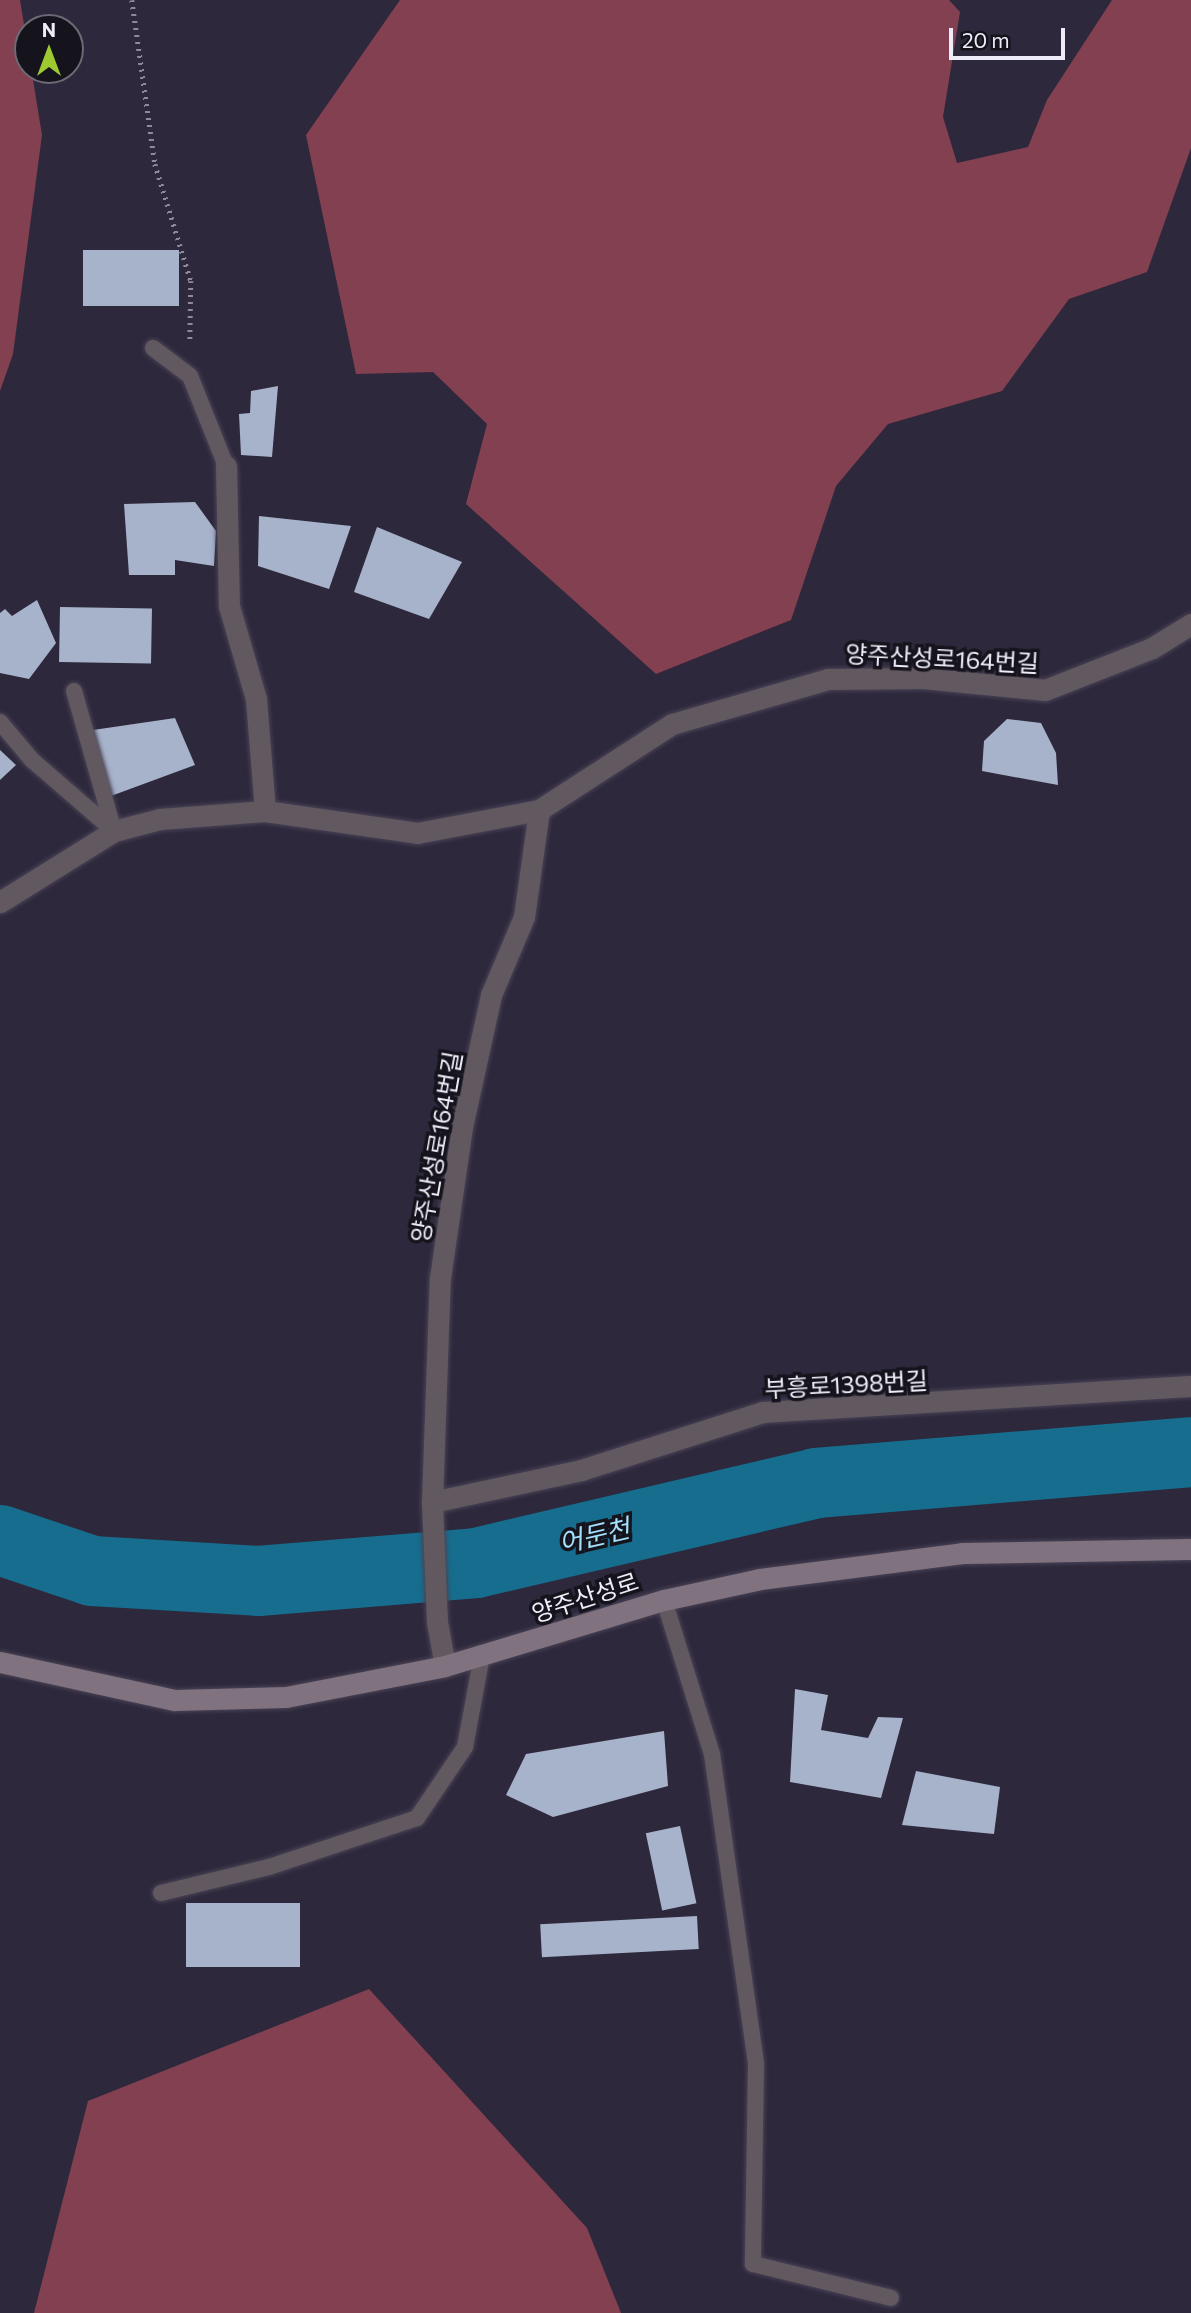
<!DOCTYPE html>
<meta charset="utf-8">
<style>
body{margin:0}
#map{position:relative;width:1191px;height:2313px;overflow:hidden;background:#2e283c;font-family:Commissioner,"Noto Sans KR",sans-serif}
div>[style]{position:absolute}
[style*='--x']{left:calc(var(--x)*1px);top:calc(var(--y)*1px);width:calc(var(--w)*1px);rotate:calc(var(--a)*1deg)}
.forest>*{inset:0;background:#824050}
.river>*{height:70px;margin:-35px;padding:0 35px;transform-origin:35px;border-radius:35px;background:#166d8d}
.building>*{inset:0;background:#a7b3cb;transform-origin:0 0}
.path>*{height:4.5px;margin-top:-2.25px;transform-origin:0;background:repeating-linear-gradient(90deg,#8f8a9b 0 2px,transparent 0 7px)}
.roads{filter:drop-shadow(0 0 2px #494356) drop-shadow(0 0 2px #494356)}
.lane>*{height:16px;margin:-8px;padding:0 8px;transform-origin:8px;border-radius:8px;background:#625960}
.street>*{height:21px;margin:-10.5px;padding:0 10.5px;transform-origin:10.5px;border-radius:10.5px;background:#625960}
.secondary>*{height:21px;margin:-10.5px;padding:0 10.5px;transform-origin:10.5px;border-radius:10.5px;background:#80727e}
span{translate:-50% -50%;white-space:nowrap;text-align:center;line-height:1.15;-webkit-text-stroke:7px #15131c;paint-order:stroke}
.street-label{font-size:24px;color:#efecf9}
.water-label{font-size:26px;color:#a4e1fd;font-style:italic}
.north{position:absolute;left:14px;top:14px;width:70px;height:70px;box-sizing:border-box;background:#15131c;border:2px solid #6c6a74;border-radius:50%;rotate:0deg;font-size:19px;font-weight:700;line-height:28px;text-align:center;color:#efecf9}
.north::after{content:'';display:block;margin:auto;width:24px;height:32px;background:#9dca30;clip-path:polygon(50% 0,100% 100%,50% 72%,0 100%)}
.scale{position:absolute;left:949px;top:28px;width:116px;height:32px;box-sizing:border-box;border:4px solid #efecf9;border-top:0;padding-left:9px;font-size:21px;line-height:24px;white-space:nowrap;color:#efecf9;-webkit-text-stroke:5px #15131c;paint-order:stroke}
</style>
<div id="map">
<div class="forest">
<div style="clip-path:polygon(0 0,20px 0,42px 135px,13px 354px,0 391px)"></div>
<div style="clip-path:polygon(400px 0,949px 0,960px 12px,943px 117px,957px 163px,1028px 147px,1047px 100px,1112px 0,1191px 0,1191px 148px,1147px 272px,1069px 299px,1002px 391px,888px 424px,836px 486px,791px 620px,656px 674px,466px 504px,487px 424px,433px 372px,356px 374px,306px 135px)"></div>
<div style="clip-path:polygon(369px 1989px,587px 2228px,621px 2313px,34px 2313px,88px 2101px)"></div>
</div>
<div class="river">
<div style="--x:0;--y:1540;--w:97;--a:18.6"></div>
<div style="--x:92;--y:1571;--w:166;--a:3.4"></div>
<div style="--x:258;--y:1581;--w:219;--a:-4.7"></div>
<div style="--x:476;--y:1563;--w:349;--a:-13.2"></div>
<div style="--x:816;--y:1483;--w:376;--a:-4.7"></div>
</div>
<div class="building">
<div style="left:83px;top:250px;width:96px;height:56px"></div>
<div style="clip-path:polygon(278px 386px,272px 457px,241px 455px,239px 414px,250px 413px,251px 391px)"></div>
<div style="clip-path:polygon(195px 502px,216px 531px,214px 566px,175px 560px,175px 575px,129px 575px,124px 504px)"></div>
<div style="clip-path:polygon(259px 516px,351px 526px,329px 589px,258px 566px)"></div>
<div style="clip-path:polygon(377px 527px,462px 562px,429px 619px,354px 592px)"></div>
<div style="clip-path:polygon(37px 600px,56px 643px,29px 679px,0 673px,0 613px,5px 609px,12px 616px)"></div>
<div style="left:60px;top:607px;width:92px;height:55px;rotate:1deg"></div>
<div style="clip-path:polygon(175px 718px,195px 765px,111px 796px,93px 730px)"></div>
<div style="clip-path:polygon(1007px 719px,1041px 723px,1056px 753px,1058px 785px,982px 771px,984px 741px)"></div>
<div style="clip-path:polygon(0 750px,16px 765px,0 780px)"></div>
<div style="clip-path:polygon(795px 1689px,828px 1695px,821px 1730px,868px 1738px,878px 1717px,903px 1718px,881px 1798px,790px 1782px)"></div>
<div style="clip-path:polygon(664px 1731px,668px 1786px,553px 1817px,506px 1795px,526px 1754px)"></div>
<div style="clip-path:polygon(916px 1771px,1000px 1787px,994px 1834px,902px 1825px)"></div>
<div style="left:680px;top:1826px;width:79px;height:35px;rotate:78deg"></div>
<div style="left:186px;top:1903px;width:114px;height:64px"></div>
<div style="left:697px;top:1916px;width:33px;height:157px;rotate:87deg"></div>
</div>
<div class="path">
<div style="--x:132;--y:0;--w:166;--a:82"></div>
<div style="--x:155;--y:164;--w:122;--a:72.9"></div>
<div style="--x:191;--y:281;--w:61;--a:90.9"></div>
</div>
<div class="roads">
<div class="lane">
<div style="--x:153;--y:348;--w:46;--a:37.1"></div>
<div style="--x:190;--y:376;--w:97;--a:68.2"></div>
<div style="--x:74;--y:691;--w:146;--a:74.1"></div>
<div style="--x:0;--y:722;--w:50;--a:49.9"></div>
<div style="--x:32;--y:760;--w:108;--a:40.9"></div>
<div style="--x:664;--y:1600;--w:161;--a:72.7"></div>
<div style="--x:712;--y:1754;--w:313;--a:81.9"></div>
<div style="--x:756;--y:2064;--w:200;--a:90.9"></div>
<div style="--x:753;--y:2264;--w:142;--a:13.8"></div>
<div style="--x:161;--y:1893;--w:111;--a:-13.5"></div>
<div style="--x:269;--y:1867;--w:156;--a:-18.3"></div>
<div style="--x:417;--y:1818;--w:86;--a:-55.9"></div>
<div style="--x:465;--y:1747;--w:94;--a:-79.5"></div>
</div>
<div class="street">
<div style="--x:226;--y:466;--w:140;--a:88.8"></div>
<div style="--x:229;--y:606;--w:97;--a:73.8"></div>
<div style="--x:256;--y:699;--w:112;--a:85.4"></div>
<div style="--x:0;--y:902;--w:134;--a:-31.9"></div>
<div style="--x:114;--y:831;--w:48;--a:-14.6"></div>
<div style="--x:160;--y:819;--w:105;--a:-4.4"></div>
<div style="--x:265;--y:811;--w:154;--a:8.2"></div>
<div style="--x:417;--y:833;--w:124;--a:-10.7"></div>
<div style="--x:432;--y:1502;--w:152;--a:-12.1"></div>
<div style="--x:581;--y:1470;--w:191;--a:-17.7"></div>
<div style="--x:763;--y:1412;--w:429;--a:-3.5"></div>
<div style="--x:445;--y:1666;--w:45;--a:-100.3"></div>
<div style="--x:437;--y:1622;--w:120;--a:-92.4"></div>
<div style="--x:432;--y:1502;--w:224;--a:-88"></div>
<div style="--x:440;--y:1278;--w:153;--a:-81.7"></div>
<div style="--x:462;--y:1127;--w:135;--a:-77.6"></div>
<div style="--x:491;--y:995;--w:85;--a:-67.1"></div>
<div style="--x:524;--y:917;--w:108;--a:-82"></div>
<div style="--x:539;--y:810;--w:158;--a:-32.9"></div>
<div style="--x:672;--y:724;--w:162;--a:-16.1"></div>
<div style="--x:828;--y:679;--w:95;--a:-0.6"></div>
<div style="--x:923;--y:678;--w:123;--a:5.6"></div>
<div style="--x:1045;--y:690;--w:115;--a:-21.4"></div>
<div style="--x:1152;--y:648;--w:46;--a:-31.6"></div>
</div>
<div class="secondary">
<div style="--x:0;--y:1662;--w:179;--a:12.3"></div>
<div style="--x:175;--y:1700;--w:111;--a:-1.5"></div>
<div style="--x:286;--y:1697;--w:162;--a:-11"></div>
<div style="--x:445;--y:1666;--w:229;--a:-16.8"></div>
<div style="--x:664;--y:1600;--w:98;--a:-12.3"></div>
<div style="--x:760;--y:1579;--w:204;--a:-7.3"></div>
<div style="--x:962;--y:1553;--w:229;--a:-1"></div>
</div>
</div>
<div class="street-label">
<span style="left:942px;top:658px;rotate:3deg">양주산성로164번길</span>
<span style="left:436px;top:1147px;rotate:-80deg">양주산성로164번길</span>
<span style="left:846px;top:1384px;rotate:-3deg">부흥로1398번길</span>
<span style="left:585px;top:1597px;rotate:-18deg">양주산성로</span>
</div>
<div class="water-label">
<span style="left:594px;top:1535px;rotate:-13deg">어둔천</span>
</div>
<div class="north">N</div>
<div class="scale">20 m</div>
</div>
